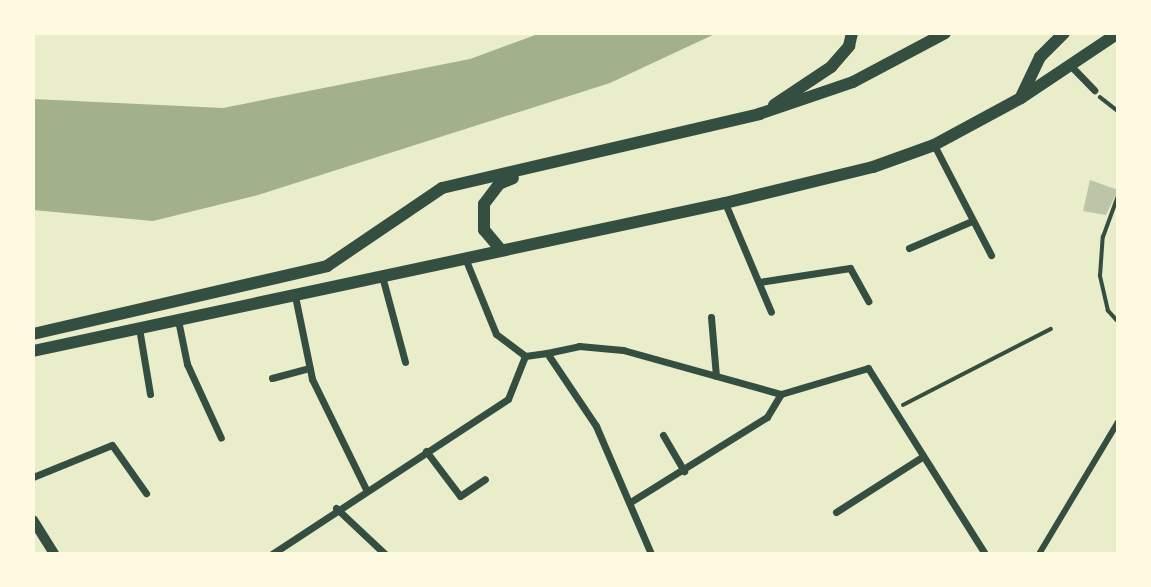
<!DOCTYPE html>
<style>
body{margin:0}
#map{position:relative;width:1151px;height:587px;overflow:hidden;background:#e9edc9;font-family:Overpass,sans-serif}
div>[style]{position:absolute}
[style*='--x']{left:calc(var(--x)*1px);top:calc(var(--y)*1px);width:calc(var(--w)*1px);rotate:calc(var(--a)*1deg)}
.water>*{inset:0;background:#a3b18a}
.building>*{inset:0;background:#bcc5a7}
.path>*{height:3.5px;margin:-1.75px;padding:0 1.75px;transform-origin:1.75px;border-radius:1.75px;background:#344e41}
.pedestrian>*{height:6px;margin:-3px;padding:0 3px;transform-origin:3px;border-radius:3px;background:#344e41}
.minor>*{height:7px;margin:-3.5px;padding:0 3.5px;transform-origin:3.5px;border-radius:3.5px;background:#344e41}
.tertiary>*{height:10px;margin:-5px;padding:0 5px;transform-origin:5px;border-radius:5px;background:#344e41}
.primary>*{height:12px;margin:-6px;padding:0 6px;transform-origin:6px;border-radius:6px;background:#344e41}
span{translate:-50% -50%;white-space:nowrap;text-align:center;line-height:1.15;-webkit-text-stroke:6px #fefae0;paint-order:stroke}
.frame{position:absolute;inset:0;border:35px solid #fefae0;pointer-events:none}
</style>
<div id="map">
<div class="water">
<div style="clip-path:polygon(541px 33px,717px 33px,610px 83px,258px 195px,153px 221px,33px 210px,33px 99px,223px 108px,470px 59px)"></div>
</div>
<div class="building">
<div style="clip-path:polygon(1090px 180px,1118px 190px,1106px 215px,1083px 211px)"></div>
</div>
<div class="path">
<div style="--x:1100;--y:97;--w:23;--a:38"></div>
<div style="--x:1118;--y:322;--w:15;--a:-132"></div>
<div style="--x:1108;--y:311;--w:36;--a:-103"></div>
<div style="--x:1100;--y:276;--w:39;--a:-86"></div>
<div style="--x:1103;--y:237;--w:44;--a:-69.9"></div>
<div style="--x:903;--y:405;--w:166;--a:-27.2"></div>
</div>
<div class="pedestrian">
<div style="--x:1039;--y:554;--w:154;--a:-59.1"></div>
</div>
<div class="minor">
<div style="--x:1070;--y:65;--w:35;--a:46"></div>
<div style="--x:934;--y:145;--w:124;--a:62.6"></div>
<div style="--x:725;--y:203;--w:118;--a:67.1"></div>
<div style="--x:909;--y:248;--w:69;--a:-23.2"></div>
<div style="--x:465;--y:258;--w:82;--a:67.8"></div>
<div style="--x:496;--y:334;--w:36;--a:37"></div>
<div style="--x:525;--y:356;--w:22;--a:-8"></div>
<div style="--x:547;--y:353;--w:88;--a:56.1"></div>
<div style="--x:596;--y:426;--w:139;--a:66.7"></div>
<div style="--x:382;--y:276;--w:89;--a:75"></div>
<div style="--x:759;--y:282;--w:92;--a:-8.7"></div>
<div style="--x:850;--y:268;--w:38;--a:61"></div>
<div style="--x:295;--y:296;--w:85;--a:78.4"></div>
<div style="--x:312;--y:379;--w:123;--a:63.9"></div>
<div style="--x:711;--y:317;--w:59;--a:85.2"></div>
<div style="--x:178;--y:320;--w:45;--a:78.4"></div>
<div style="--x:187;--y:364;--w:81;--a:65.3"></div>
<div style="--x:139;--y:328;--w:67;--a:80.5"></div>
<div style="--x:547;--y:353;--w:33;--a:-12"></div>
<div style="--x:579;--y:346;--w:44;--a:5.2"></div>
<div style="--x:623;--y:350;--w:164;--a:15.6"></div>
<div style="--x:781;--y:394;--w:91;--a:-16.6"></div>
<div style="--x:868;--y:368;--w:220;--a:57.8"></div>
<div style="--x:272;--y:378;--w:39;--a:-15"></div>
<div style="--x:663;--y:435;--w:42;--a:59.7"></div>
<div style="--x:426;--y:451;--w:56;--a:52.9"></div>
<div style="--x:460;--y:496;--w:30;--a:-34"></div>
<div style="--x:33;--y:477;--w:85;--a:-22.1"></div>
<div style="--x:112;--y:445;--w:59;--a:54.7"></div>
<div style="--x:632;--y:501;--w:159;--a:-31.9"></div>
<div style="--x:767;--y:417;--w:27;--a:-59"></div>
<div style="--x:336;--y:508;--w:67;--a:43.2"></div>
<div style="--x:836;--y:512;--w:102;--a:-32.6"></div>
<div style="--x:272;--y:554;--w:282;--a:-33.3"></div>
<div style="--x:508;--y:399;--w:46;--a:-68.4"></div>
</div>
<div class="tertiary">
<div style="--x:33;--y:520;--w:40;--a:58"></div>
</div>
<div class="primary">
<div style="--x:1021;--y:97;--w:44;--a:-64.6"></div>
<div style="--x:1040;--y:57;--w:34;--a:-45"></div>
<div style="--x:774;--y:105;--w:69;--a:-33.7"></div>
<div style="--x:831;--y:67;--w:28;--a:-49"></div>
<div style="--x:849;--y:46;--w:13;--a:-77"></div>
<div style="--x:501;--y:250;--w:26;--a:-130"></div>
<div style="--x:484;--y:230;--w:26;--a:-90"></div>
<div style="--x:484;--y:204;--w:25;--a:-53"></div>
<div style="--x:499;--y:184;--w:15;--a:-23"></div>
<div style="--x:33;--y:334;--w:302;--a:-13"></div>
<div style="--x:327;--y:266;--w:139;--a:-34.1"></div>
<div style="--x:442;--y:188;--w:326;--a:-13.1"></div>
<div style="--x:759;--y:114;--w:99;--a:-18.8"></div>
<div style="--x:853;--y:82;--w:104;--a:-28"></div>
<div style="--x:33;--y:351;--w:708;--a:-12.07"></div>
<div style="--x:725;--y:203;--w:152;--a:-13.7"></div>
<div style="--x:873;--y:167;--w:65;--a:-19.8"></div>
<div style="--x:934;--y:145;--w:99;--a:-28.4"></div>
<div style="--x:1021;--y:98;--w:117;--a:-33.8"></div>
</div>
<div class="frame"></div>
</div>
